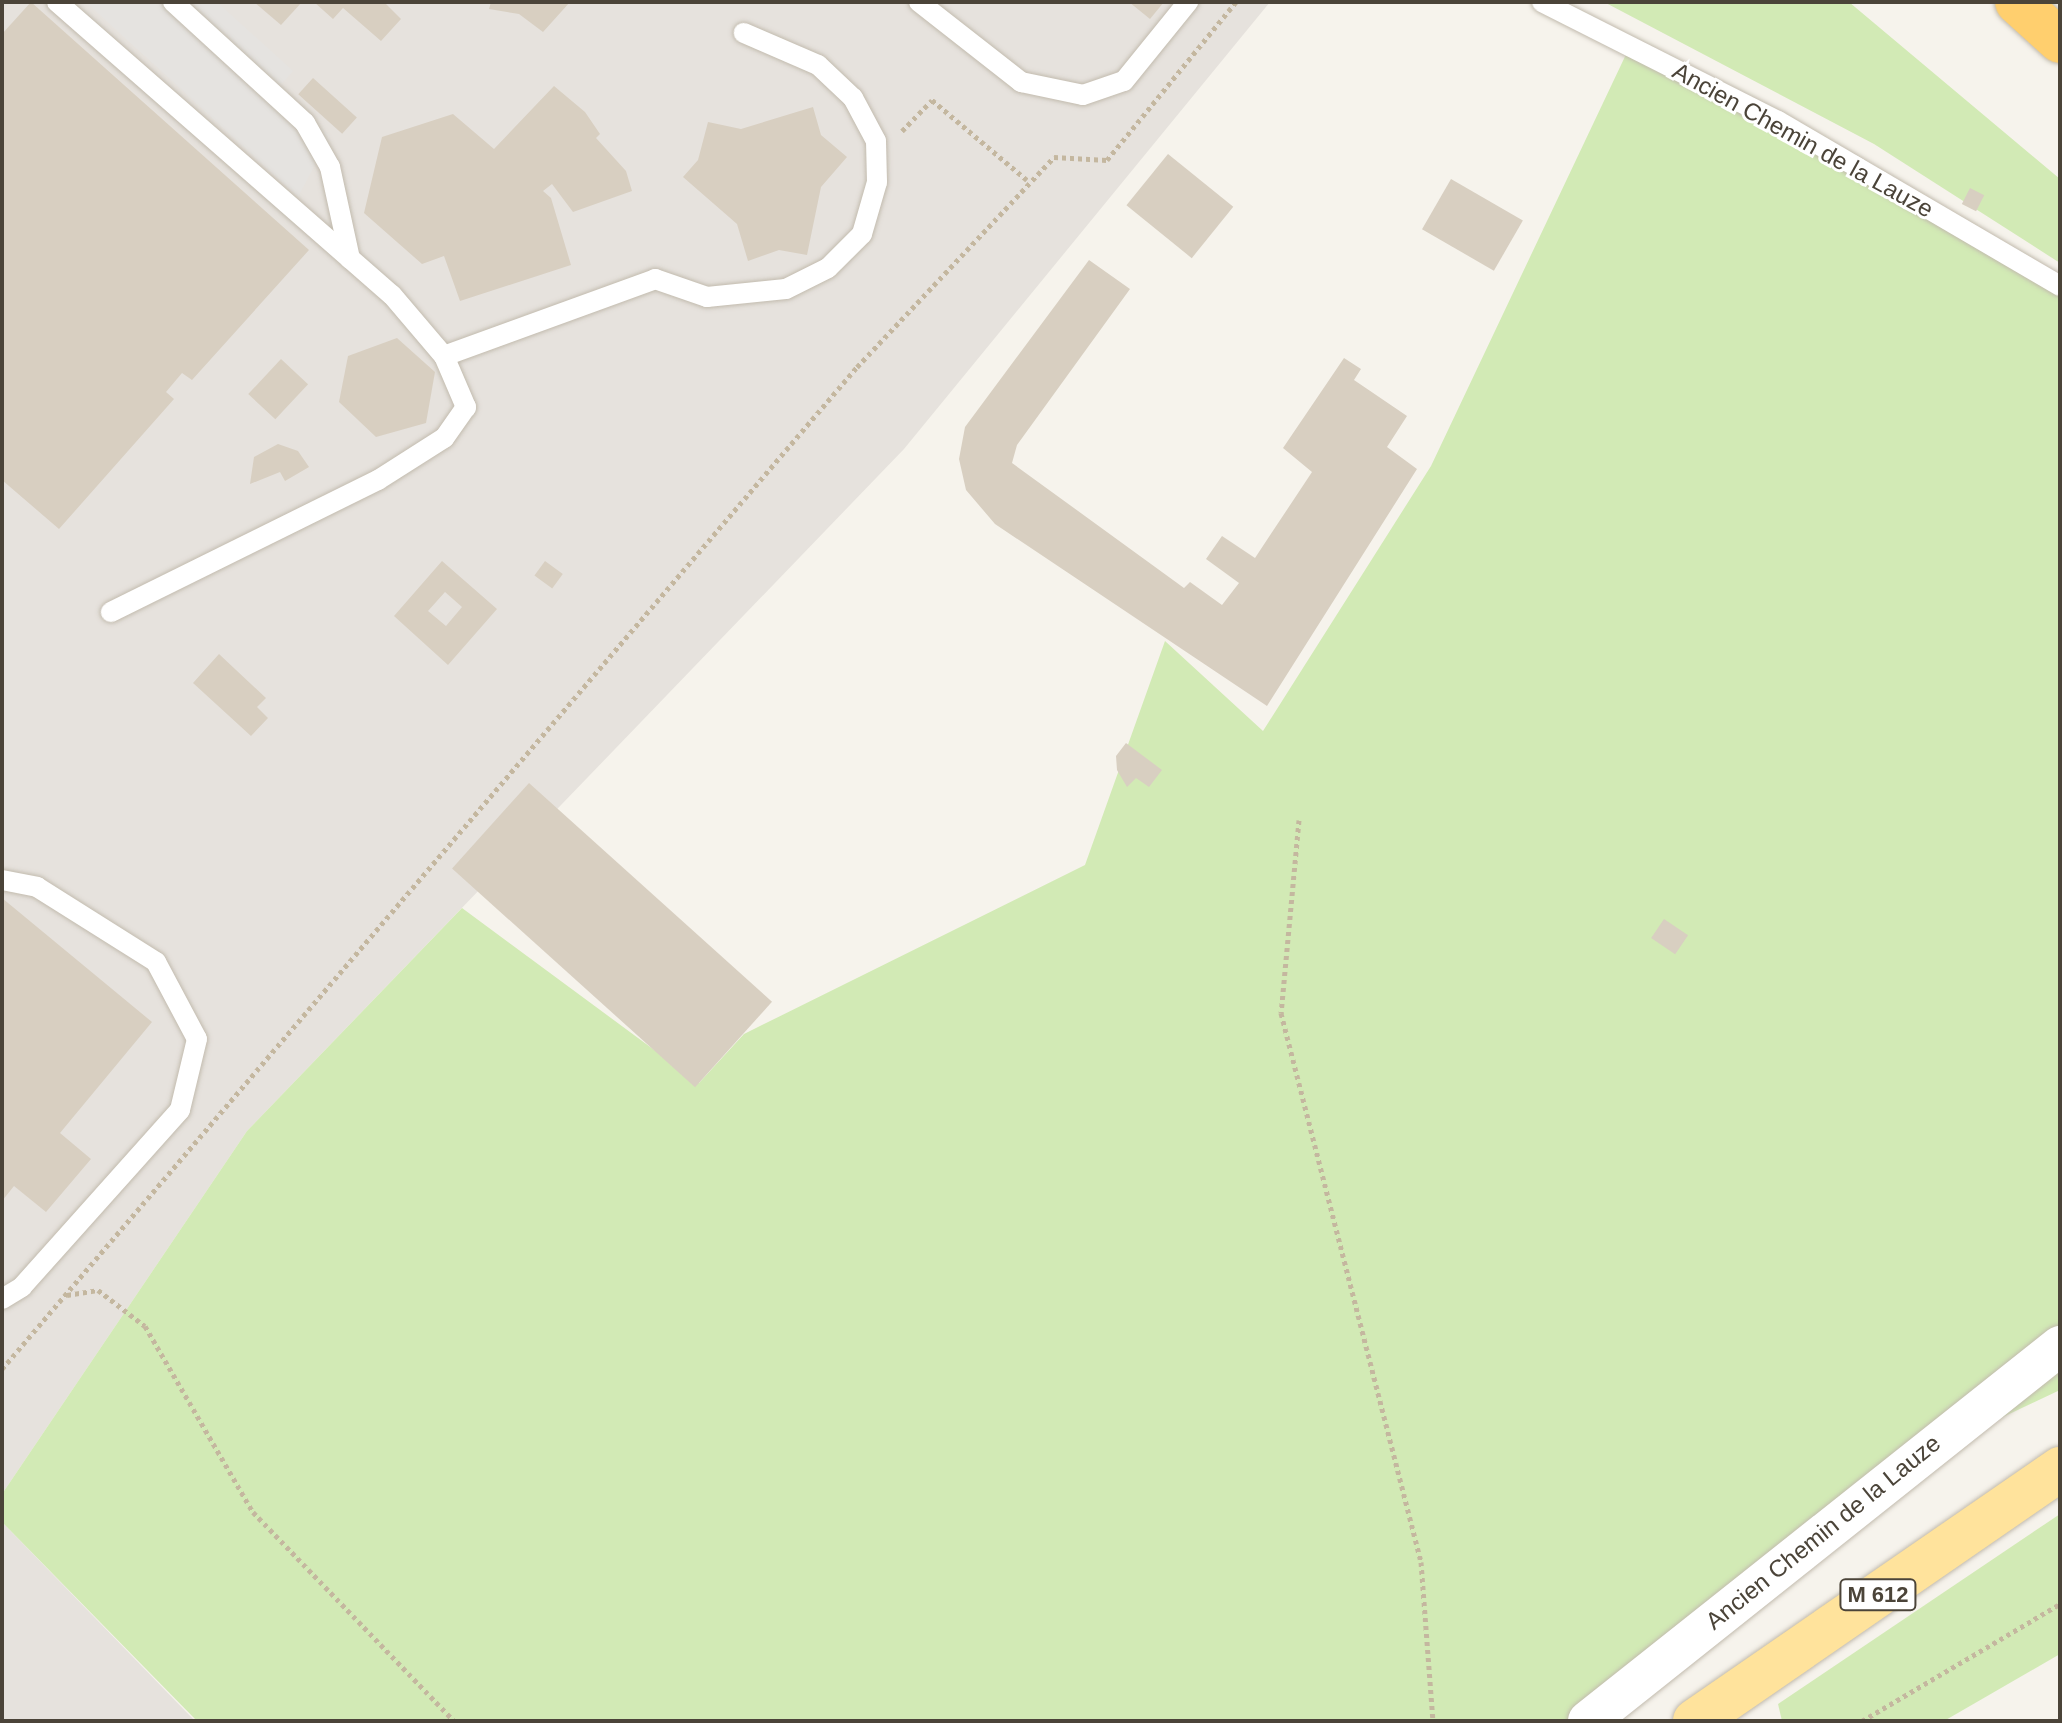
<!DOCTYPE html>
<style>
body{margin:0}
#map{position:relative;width:2062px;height:1723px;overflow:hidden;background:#f6f3ec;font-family:Arial,sans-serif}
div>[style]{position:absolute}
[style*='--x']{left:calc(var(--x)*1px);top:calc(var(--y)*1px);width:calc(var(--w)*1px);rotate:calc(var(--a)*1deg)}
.industrial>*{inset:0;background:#e6e2dd}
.green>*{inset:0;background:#d2eab5}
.parking>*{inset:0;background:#e5e3e0}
.building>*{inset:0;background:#d8cfc1;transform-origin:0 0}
.path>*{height:5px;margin-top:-2.5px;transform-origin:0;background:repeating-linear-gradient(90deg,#c4b79f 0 4px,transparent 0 8px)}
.roads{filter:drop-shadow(0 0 2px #c2bbae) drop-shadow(0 0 2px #c2bbae)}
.lane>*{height:20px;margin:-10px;padding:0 10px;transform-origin:10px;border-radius:10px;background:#fff}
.street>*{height:40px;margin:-20px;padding:0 20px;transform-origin:20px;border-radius:20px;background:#fff}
.primary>*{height:44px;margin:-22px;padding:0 22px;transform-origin:22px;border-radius:22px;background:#ffe39c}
.highway>*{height:44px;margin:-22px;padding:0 22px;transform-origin:22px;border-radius:22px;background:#ffcf6e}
span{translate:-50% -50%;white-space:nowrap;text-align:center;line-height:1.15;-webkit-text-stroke:6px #fff;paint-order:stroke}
.shield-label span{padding:2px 6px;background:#fff;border:2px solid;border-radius:6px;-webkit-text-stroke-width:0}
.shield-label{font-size:22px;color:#4b4439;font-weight:700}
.street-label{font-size:24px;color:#4b4439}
.frame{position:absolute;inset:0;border:4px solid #4b4439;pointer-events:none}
</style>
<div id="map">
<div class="industrial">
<div style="clip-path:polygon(2px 2px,1270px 2px,904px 449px,247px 1131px,2px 1494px)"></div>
<div style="clip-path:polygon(2px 1522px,195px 1721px,2px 1721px)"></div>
</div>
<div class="green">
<div style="clip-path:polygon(1604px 2px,1849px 2px,2060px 179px,2060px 263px,1874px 144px)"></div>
<div style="clip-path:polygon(1630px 46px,2060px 294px,2060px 1390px,1908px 1462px,1588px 1721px,197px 1721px,2px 1522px,2px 1494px,247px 1131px,462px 908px,699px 1083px,744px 1034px,1085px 865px,1165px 641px,1263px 731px,1431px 466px)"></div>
<div style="clip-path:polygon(2060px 1514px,2060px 1654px,1944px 1721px,1782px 1721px,1778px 1704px)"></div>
</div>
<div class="parking">
<div style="clip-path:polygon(86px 2px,217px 2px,293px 71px,278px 88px,330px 136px,298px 197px)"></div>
</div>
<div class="building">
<div style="clip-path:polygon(31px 2px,309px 250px,192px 380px,182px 373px,166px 392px,174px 399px,59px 529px,2px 480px,2px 34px)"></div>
<div style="clip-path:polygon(254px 2px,302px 2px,281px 25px)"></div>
<div style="clip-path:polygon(314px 2px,384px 2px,401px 19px,381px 41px,343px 8px,333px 19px)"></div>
<div style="clip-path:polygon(491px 2px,570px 2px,543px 32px,519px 14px,489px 9px)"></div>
<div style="clip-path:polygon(1129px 2px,1164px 2px,1150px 19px)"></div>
<div style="left:313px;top:78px;width:59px;height:22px;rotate:42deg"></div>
<div style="clip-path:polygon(554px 86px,585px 112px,600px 134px,596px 138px,626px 171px,632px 191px,573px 212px,552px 184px,543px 191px,551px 198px,571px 265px,460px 301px,444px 256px,422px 264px,364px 213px,382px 137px,453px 114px,494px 149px)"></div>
<div style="clip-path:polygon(813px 107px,821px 135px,847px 157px,821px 187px,807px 255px,779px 250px,748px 261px,737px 224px,683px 177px,698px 160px,708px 122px,741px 129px)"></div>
<div style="left:1168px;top:154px;width:84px;height:66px;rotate:39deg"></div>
<div style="left:1451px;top:179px;width:83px;height:58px;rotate:30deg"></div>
<div style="left:1970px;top:188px;width:16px;height:18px;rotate:27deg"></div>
<div style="clip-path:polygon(1089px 260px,1130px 289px,1017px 445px,1012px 463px,1184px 588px,1190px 582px,1222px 605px,1239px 583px,1206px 559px,1222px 536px,1255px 558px,1312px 472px,1283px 448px,1344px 358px,1361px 369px,1354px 380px,1407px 416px,1387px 447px,1417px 469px,1267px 706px,995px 524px,966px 490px,959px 459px,965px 427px)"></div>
<div style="clip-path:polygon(397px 338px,435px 372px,426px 423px,376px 437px,339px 402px,348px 356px)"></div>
<div style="left:281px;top:359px;width:37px;height:48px;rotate:43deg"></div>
<div style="clip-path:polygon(278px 444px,298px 451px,309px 467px,285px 481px,280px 472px,250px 484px,254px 457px)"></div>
<div style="clip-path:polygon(evenodd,442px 561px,497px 609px,448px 665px,394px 616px,442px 561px,445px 592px,462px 607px,446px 626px,428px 611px,445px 592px)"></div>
<div style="left:545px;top:561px;width:22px;height:18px;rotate:36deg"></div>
<div style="clip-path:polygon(219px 654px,266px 698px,257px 707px,268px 718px,251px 736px,193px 683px)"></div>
<div style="clip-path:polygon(1126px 743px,1162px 770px,1149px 787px,1136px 778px,1127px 787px,1117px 770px,1116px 756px)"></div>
<div style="left:529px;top:783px;width:327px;height:115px;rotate:42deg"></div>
<div style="clip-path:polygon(2px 898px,152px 1022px,60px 1133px,91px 1159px,46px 1212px,14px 1186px,2px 1201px)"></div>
<div style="left:1664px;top:919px;width:29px;height:23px;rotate:34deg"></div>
</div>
<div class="path">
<div style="--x:902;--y:131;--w:43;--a:-45.9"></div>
<div style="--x:932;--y:100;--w:124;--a:40.1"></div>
<div style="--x:1299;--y:820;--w:194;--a:95.3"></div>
<div style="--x:1281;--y:1013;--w:567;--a:75.69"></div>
<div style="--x:1421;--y:1562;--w:159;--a:85.7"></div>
<div style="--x:67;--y:1295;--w:31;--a:-9"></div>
<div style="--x:98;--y:1290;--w:59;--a:37.5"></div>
<div style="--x:145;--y:1326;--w:215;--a:59.9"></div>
<div style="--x:253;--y:1512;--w:290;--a:46.1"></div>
<div style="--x:2;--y:1369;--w:1317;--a:-49.53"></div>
<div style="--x:857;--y:367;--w:288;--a:-46.8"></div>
<div style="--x:1054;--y:157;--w:53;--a:3.2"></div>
<div style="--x:1107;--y:160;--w:204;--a:-50.8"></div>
<div style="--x:1862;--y:1721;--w:230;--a:-30.6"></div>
</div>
<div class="roads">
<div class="lane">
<div style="--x:57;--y:2;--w:445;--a:41.2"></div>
<div style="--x:392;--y:295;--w:80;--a:49.6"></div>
<div style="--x:444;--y:356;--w:56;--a:66.7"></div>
<div style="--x:466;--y:407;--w:38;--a:125"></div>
<div style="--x:444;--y:438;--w:78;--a:147.5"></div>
<div style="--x:378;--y:480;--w:298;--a:153.7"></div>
<div style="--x:173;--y:2;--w:179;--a:42.5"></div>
<div style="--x:305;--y:123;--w:51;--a:60.4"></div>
<div style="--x:330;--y:167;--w:94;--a:77.7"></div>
<div style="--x:919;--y:2;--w:130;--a:38.1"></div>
<div style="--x:1021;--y:82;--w:63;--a:11.8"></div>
<div style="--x:1083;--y:95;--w:43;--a:-18.9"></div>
<div style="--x:1124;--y:81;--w:102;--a:-51"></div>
<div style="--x:1542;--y:2;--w:264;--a:26.8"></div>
<div style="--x:1778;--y:121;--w:327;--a:30.3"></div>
<div style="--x:444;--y:356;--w:225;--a:-20"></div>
<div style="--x:655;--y:279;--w:55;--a:19.1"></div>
<div style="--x:707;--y:297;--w:79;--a:-5.8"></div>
<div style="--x:786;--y:289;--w:47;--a:-26.6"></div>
<div style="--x:828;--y:268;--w:48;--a:-45"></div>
<div style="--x:862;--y:234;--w:54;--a:-73.9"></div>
<div style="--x:877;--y:182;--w:41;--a:-91.4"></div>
<div style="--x:876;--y:141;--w:49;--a:-118.1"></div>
<div style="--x:853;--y:98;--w:48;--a:-136.7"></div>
<div style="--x:818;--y:65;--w:81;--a:-156.6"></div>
<div style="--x:2;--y:880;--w:36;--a:11"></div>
<div style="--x:37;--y:887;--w:141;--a:32.2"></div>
<div style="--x:156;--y:962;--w:87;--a:62"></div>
<div style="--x:197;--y:1039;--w:73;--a:103.5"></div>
<div style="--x:180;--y:1110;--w:237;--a:131.8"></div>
<div style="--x:22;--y:1287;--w:23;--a:149"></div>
</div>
<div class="street">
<div style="--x:1588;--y:1721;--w:603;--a:-38.47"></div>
</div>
<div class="primary">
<div style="--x:1695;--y:1721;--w:444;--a:-34.6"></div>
</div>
<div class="highway">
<div style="--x:2017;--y:2;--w:58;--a:42.2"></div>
</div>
</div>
<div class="shield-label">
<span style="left:1878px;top:1595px">M 612</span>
</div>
<div class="street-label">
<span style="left:1803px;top:140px;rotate:29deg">Ancien Chemin de la Lauze</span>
<span style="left:1823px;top:1532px;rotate:-39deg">Ancien Chemin de la Lauze</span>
</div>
<div class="frame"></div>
</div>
